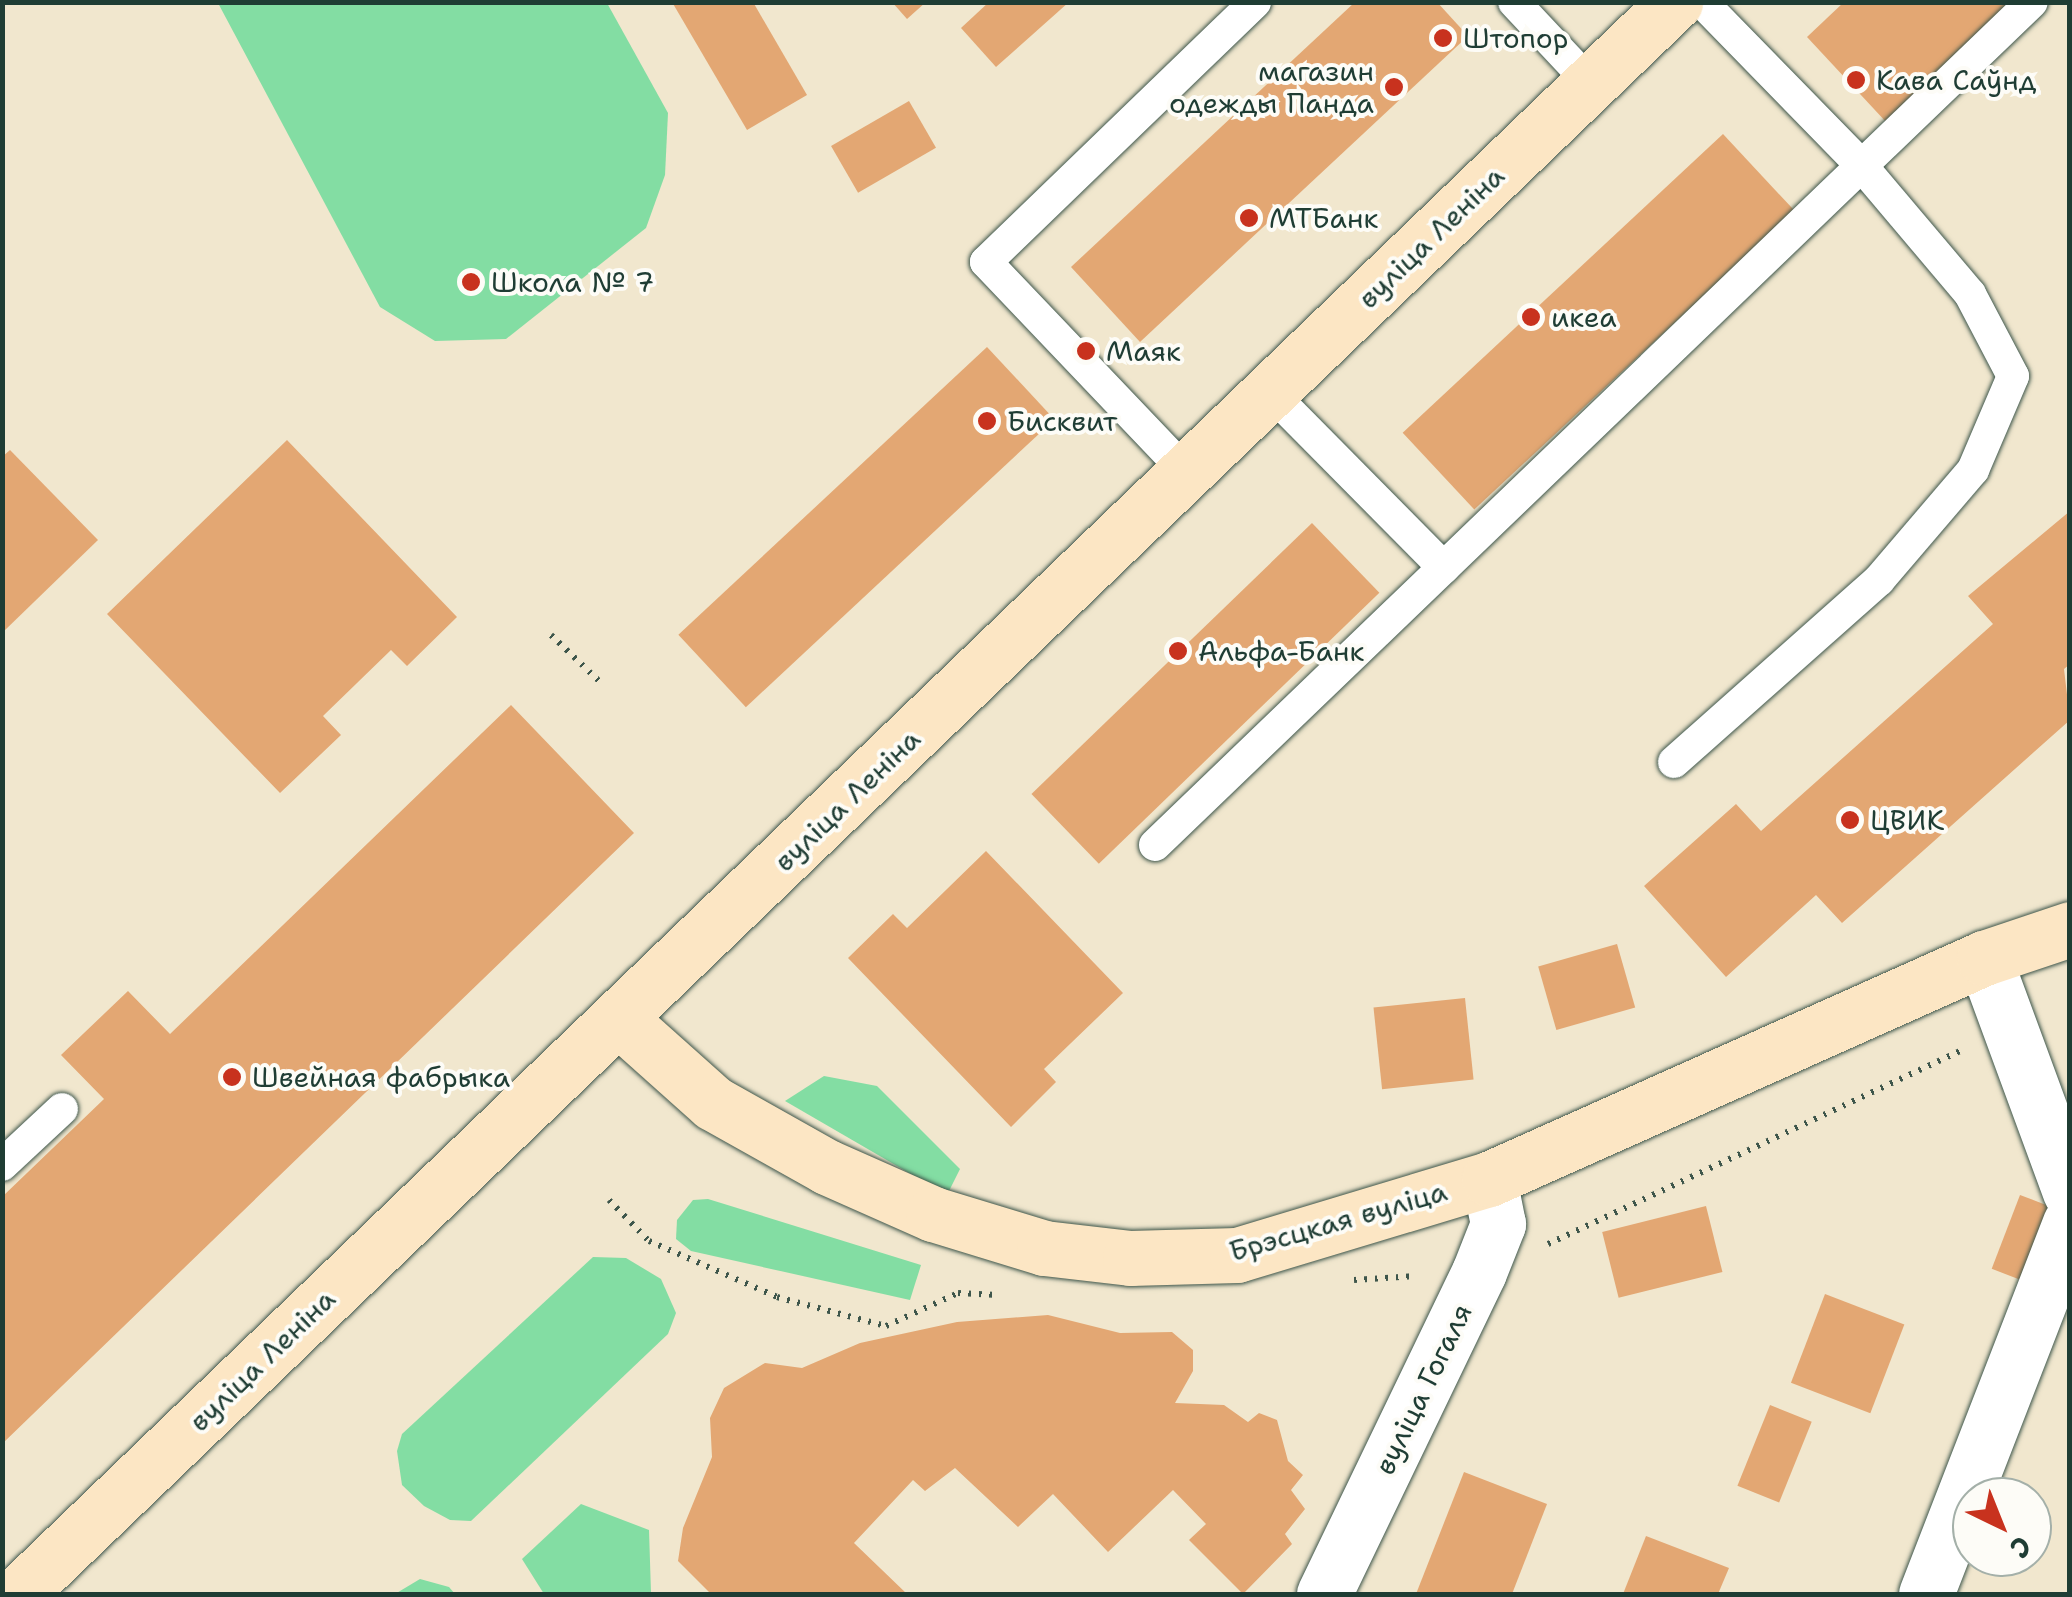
<!DOCTYPE html>
<meta charset="utf-8">
<style>
body{margin:0}
#map{position:relative;width:2072px;height:1597px;overflow:hidden;background:#f1e7ce;font-family:"Shantell Sans",sans-serif}
div>[style]{position:absolute}
[style*='--x']{left:calc(var(--x)*1px);top:calc(var(--y)*1px);width:calc(var(--w)*1px);rotate:calc(var(--a)*1deg)}
.green>*{inset:0;background:#83dda3}
.building>*{inset:0;background:#e3a773;transform-origin:0 0}
.path>*{height:6px;margin-top:-3px;transform-origin:0;background:repeating-linear-gradient(90deg,#3e564b 0 2.5px,transparent 0 10.5px)}
.roads{filter:drop-shadow(0 0 2px #3e564b) drop-shadow(0 0 2px #3e564b)}
.service>*{height:32px;margin:-16px;padding:0 16px;transform-origin:16px;border-radius:16px;background:#fff}
.minor>*{height:55px;margin:-27.5px;padding:0 27.5px;transform-origin:27.5px;border-radius:27.5px;background:#fff}
.secondary>*{height:55px;margin:-27.5px;padding:0 27.5px;transform-origin:27.5px;border-radius:27.5px;background:#fce6c4}
.dots>*{width:28px;height:28px;translate:-50% -50%;box-sizing:border-box;border:5px solid #fdfcf7;border-radius:50%}
span{translate:-50% -50%;white-space:nowrap;text-align:center;line-height:1.15;-webkit-text-stroke:8px #fdfcf7;paint-order:stroke}
.poi-label{font-size:28px;color:#1f3d34}
.left{translate:0 -50%;text-align:left}
.right{translate:-100% -50%;text-align:right}
.street-label{font-size:28px;color:#1f3d34}
.frame{position:absolute;inset:0;border:5px solid #1f3d34;pointer-events:none}
.north{position:absolute;left:1952px;top:1477px;width:100px;height:100px;box-sizing:border-box;background:#fdfcf7;border:2px solid #a4b0a9;border-radius:50%;rotate:137deg;font-size:28px;font-weight:700;line-height:40px;text-align:center;color:#1f3d34}
.north::after{content:'';display:block;margin:auto;width:35px;height:45px;background:#c8321e;clip-path:polygon(50% 0,100% 100%,50% 72%,0 100%)}
</style>
<div id="map">
<div class="green">
<div style="clip-path:polygon(218px 3px,607px 3px,668px 113px,665px 175px,646px 228px,506px 339px,435px 341px,380px 307px)"></div>
<div style="clip-path:polygon(824px 1076px,877px 1086px,960px 1169px,947px 1195px,785px 1101px)"></div>
<div style="clip-path:polygon(708px 1199px,921px 1265px,910px 1300px,691px 1251px,676px 1239px,677px 1220px,693px 1200px)"></div>
<div style="clip-path:polygon(593px 1257px,626px 1258px,661px 1279px,676px 1313px,668px 1334px,471px 1521px,450px 1520px,424px 1506px,402px 1485px,397px 1451px,402px 1434px)"></div>
<div style="clip-path:polygon(581px 1504px,649px 1530px,651px 1594px,544px 1594px,522px 1559px)"></div>
<div style="clip-path:polygon(420px 1579px,449px 1587px,455px 1594px,395px 1594px)"></div>
</div>
<div class="building">
<div style="clip-path:polygon(672px 2px,753px 2px,807px 95px,747px 130px)"></div>
<div style="clip-path:polygon(892px 2px,926px 2px,907px 19px)"></div>
<div style="clip-path:polygon(989px 2px,1069px 2px,996px 67px,961px 28px)"></div>
<div style="clip-path:polygon(1355px 2px,1437px 2px,1468px 36px,1140px 342px,1071px 267px)"></div>
<div style="clip-path:polygon(1844px 2px,2015px 2px,1887px 123px,1807px 37px)"></div>
<div style="left:909px;top:101px;width:54px;height:90px;rotate:60deg"></div>
<div style="left:1723px;top:134px;width:105px;height:438px;rotate:47deg"></div>
<div style="left:987px;top:347px;width:99px;height:422px;rotate:47deg"></div>
<div style="clip-path:polygon(287px 440px,457px 617px,407px 666px,391px 650px,323px 716px,341px 735px,280px 793px,107px 614px)"></div>
<div style="clip-path:polygon(10px 450px,98px 540px,2px 633px,2px 457px)"></div>
<div style="clip-path:polygon(2070px 511px,2070px 664px,2064px 669px,2070px 720px,1842px 923px,1816px 895px,1726px 977px,1644px 886px,1736px 804px,1761px 831px,1993px 624px,1968px 596px)"></div>
<div style="left:1312px;top:523px;width:97px;height:390px;rotate:46deg"></div>
<div style="clip-path:polygon(511px 705px,634px 833px,2px 1444px,2px 1197px,104px 1099px,61px 1055px,128px 991px,170px 1034px)"></div>
<div style="clip-path:polygon(986px 851px,1123px 993px,1044px 1069px,1056px 1082px,1011px 1127px,848px 958px,893px 914px,907px 928px)"></div>
<div style="left:1617px;top:944px;width:66px;height:82px;rotate:74deg"></div>
<div style="left:1465px;top:998px;width:82px;height:92px;rotate:84deg"></div>
<div style="left:2020px;top:1195px;width:45px;height:79px;rotate:21deg"></div>
<div style="left:1706px;top:1206px;width:68px;height:107px;rotate:76deg"></div>
<div style="left:1825px;top:1294px;width:85px;height:95px;rotate:21deg"></div>
<div style="clip-path:polygon(1048px 1315px,1120px 1333px,1172px 1332px,1193px 1350px,1193px 1371px,1175px 1403px,1224px 1405px,1248px 1422px,1259px 1413px,1277px 1420px,1288px 1461px,1303px 1475px,1291px 1490px,1305px 1509px,1285px 1534px,1292px 1544px,1243px 1594px,1189px 1540px,1206px 1524px,1173px 1490px,1108px 1552px,1053px 1494px,1018px 1527px,955px 1468px,925px 1491px,913px 1480px,854px 1543px,907px 1594px,711px 1594px,678px 1561px,683px 1528px,712px 1457px,710px 1418px,724px 1388px,765px 1363px,802px 1368px,860px 1343px,957px 1322px)"></div>
<div style="left:1770px;top:1405px;width:45px;height:87px;rotate:22deg"></div>
<div style="clip-path:polygon(1464px 1472px,1547px 1504px,1512px 1594px,1416px 1594px)"></div>
<div style="clip-path:polygon(1646px 1536px,1729px 1568px,1718px 1594px,1623px 1594px)"></div>
</div>
<div class="path">
<div style="--x:551;--y:635;--w:66;--a:43.8"></div>
<div style="--x:609;--y:1200;--w:57;--a:45.7"></div>
<div style="--x:649;--y:1241;--w:140;--a:23.6"></div>
<div style="--x:777;--y:1297;--w:113;--a:14.9"></div>
<div style="--x:886;--y:1326;--w:79;--a:-24.6"></div>
<div style="--x:958;--y:1293;--w:40;--a:2.9"></div>
<div style="--x:1548;--y:1244;--w:458;--a:-25.1"></div>
<div style="--x:1354;--y:1280;--w:62;--a:-3.7"></div>
</div>
<div class="roads">
<div class="service">
<div style="--x:1514;--y:2;--w:111;--a:46.8"></div>
<div style="--x:1270;--y:392;--w:247;--a:45.3"></div>
<div style="--x:1186;--y:472;--w:290;--a:-133.6"></div>
<div style="--x:986;--y:262;--w:374;--a:-44"></div>
<div style="--x:1674;--y:762;--w:274;--a:-41.6"></div>
<div style="--x:1879;--y:580;--w:145;--a:-49.5"></div>
<div style="--x:1973;--y:470;--w:102;--a:-66.9"></div>
<div style="--x:2013;--y:376;--w:93;--a:-117.7"></div>
<div style="--x:1970;--y:294;--w:167;--a:-130.2"></div>
<div style="--x:1862;--y:166;--w:229;--a:-134.3"></div>
<div style="--x:1155;--y:845;--w:1216;--a:-43.87"></div>
<div style="--x:2;--y:1165;--w:82;--a:-43"></div>
</div>
<div class="minor">
<div style="--x:1984;--y:958;--w:249;--a:69.8"></div>
<div style="--x:1324;--y:1594;--w:357;--a:-64.3"></div>
<div style="--x:1479;--y:1272;--w:52;--a:-68.4"></div>
<div style="--x:1498;--y:1224;--w:46;--a:-101.3"></div>
<div style="--x:1926;--y:1594;--w:398;--a:-68.8"></div>
</div>
<div class="secondary">
<div style="--x:618;--y:1018;--w:127;--a:41.8"></div>
<div style="--x:713;--y:1103;--w:131;--a:29.3"></div>
<div style="--x:827;--y:1167;--w:116;--a:23.9"></div>
<div style="--x:933;--y:1214;--w:116;--a:17"></div>
<div style="--x:1044;--y:1248;--w:87;--a:6.6"></div>
<div style="--x:1130;--y:1258;--w:107;--a:-1.6"></div>
<div style="--x:1237;--y:1255;--w:263;--a:-16.8"></div>
<div style="--x:1489;--y:1179;--w:542;--a:-24.06"></div>
<div style="--x:1984;--y:958;--w:91;--a:-18.6"></div>
<div style="--x:18;--y:1594;--w:2298;--a:-43.85"></div>
</div>
</div>
<div class="dots">
<div style="left:1443px;top:38px;background:#c8321e"></div>
<div style="left:1856px;top:80px;background:#c8321e"></div>
<div style="left:1394px;top:87px;background:#c8321e"></div>
<div style="left:1249px;top:218px;background:#c8321e"></div>
<div style="left:471px;top:282px;background:#c8321e"></div>
<div style="left:1531px;top:317px;background:#c8321e"></div>
<div style="left:1086px;top:351px;background:#c8321e"></div>
<div style="left:987px;top:421px;background:#c8321e"></div>
<div style="left:1178px;top:651px;background:#c8321e"></div>
<div style="left:1850px;top:820px;background:#c8321e"></div>
<div style="left:232px;top:1077px;background:#c8321e"></div>
</div>
<div class="poi-label">
<span class="left" style="left:1463px;top:38px">Штопор</span>
<span class="right" style="left:1374px;top:87px">магазин<br>одежды Панда</span>
<span class="left" style="left:1876px;top:80px">Кава Саўнд</span>
<span class="left" style="left:1269px;top:218px">МТБанк</span>
<span class="left" style="left:491px;top:282px">Школа № 7</span>
<span class="left" style="left:1551px;top:317px">икеа</span>
<span class="left" style="left:1106px;top:351px">Маяк</span>
<span class="left" style="left:1007px;top:421px">Бисквит</span>
<span class="left" style="left:1198px;top:651px">Альфа-Банк</span>
<span class="left" style="left:1870px;top:820px">ЦВИК</span>
<span class="left" style="left:252px;top:1077px">Швейная фабрыка</span>
</div>
<div class="street-label">
<span style="left:1431px;top:237px;rotate:-44deg">вуліца Леніна</span>
<span style="left:847px;top:800px;rotate:-44deg">вуліца Леніна</span>
<span style="left:1338px;top:1221px;rotate:-16deg">Брэсцкая вуліца</span>
<span style="left:262px;top:1360px;rotate:-44deg">вуліца Леніна</span>
<span style="left:1423px;top:1389px;rotate:-64deg">вуліца Гогаля</span>
</div>
<div class="frame"></div>
<div class="north">С</div>
</div>
